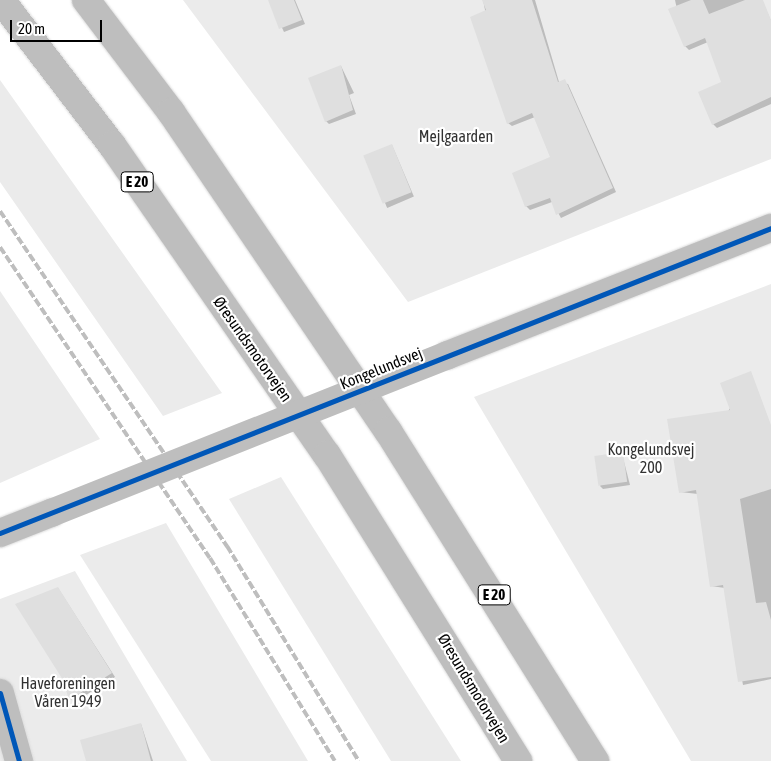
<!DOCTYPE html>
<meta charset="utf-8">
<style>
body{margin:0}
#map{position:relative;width:771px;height:761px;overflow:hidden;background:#fff;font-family:"Asap Condensed",sans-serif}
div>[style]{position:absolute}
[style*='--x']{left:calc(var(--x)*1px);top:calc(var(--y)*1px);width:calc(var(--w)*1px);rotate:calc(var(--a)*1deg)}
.green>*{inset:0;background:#ebebeb}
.shadow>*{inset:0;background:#0003;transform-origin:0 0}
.building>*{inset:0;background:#dfdfdf;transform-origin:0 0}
.roads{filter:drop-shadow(0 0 1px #dbdbdb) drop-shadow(0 0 1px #dbdbdb)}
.minor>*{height:28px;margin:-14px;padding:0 14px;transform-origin:14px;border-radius:14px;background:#bebebe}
.highway>*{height:28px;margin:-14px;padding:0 14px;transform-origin:14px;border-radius:14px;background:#bebebe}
.rail>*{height:4px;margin-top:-2px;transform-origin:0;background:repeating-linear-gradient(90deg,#bebebe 0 8px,transparent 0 10.5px)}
.minor-bridge>*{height:28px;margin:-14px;padding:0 14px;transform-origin:14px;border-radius:14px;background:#bebebe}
.cycleway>*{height:5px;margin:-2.5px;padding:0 2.5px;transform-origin:2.5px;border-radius:2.5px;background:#0057b8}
span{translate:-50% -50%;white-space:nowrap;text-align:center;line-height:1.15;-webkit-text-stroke:4.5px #fff;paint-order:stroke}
.shield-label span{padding:1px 4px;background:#fff;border:1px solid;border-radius:4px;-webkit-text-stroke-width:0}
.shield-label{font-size:15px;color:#000;font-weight:700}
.park-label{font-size:16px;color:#323232}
.street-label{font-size:16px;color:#000}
.scale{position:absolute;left:10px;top:20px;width:92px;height:22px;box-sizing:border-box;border:2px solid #000;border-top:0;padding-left:6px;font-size:15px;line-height:18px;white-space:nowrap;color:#000;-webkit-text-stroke:4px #fff;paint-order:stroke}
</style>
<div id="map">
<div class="green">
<div style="clip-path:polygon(183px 0,771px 0,771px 159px,408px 302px)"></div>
<div style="clip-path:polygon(0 80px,219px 389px,222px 393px,163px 416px,0 182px)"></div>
<div style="clip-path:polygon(771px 284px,771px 761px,691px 761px,474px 397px)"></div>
<div style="clip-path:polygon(0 291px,100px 439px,0 483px)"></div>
<div style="clip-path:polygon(281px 477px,461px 761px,391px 761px,229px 499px)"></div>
<div style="clip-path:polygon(166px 523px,212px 600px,308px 761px,211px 761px,80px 555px)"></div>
<div style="clip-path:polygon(75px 571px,187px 761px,0 761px,0 599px)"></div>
</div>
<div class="shadow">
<div style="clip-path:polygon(269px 0,295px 0,305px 24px,284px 32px)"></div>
<div style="clip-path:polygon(483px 0,535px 0,559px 82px,568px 84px,616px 192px,561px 218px,552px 202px,530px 210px,526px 206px,551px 158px,535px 117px,512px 126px,508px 123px)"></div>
<div style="clip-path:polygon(675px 0,762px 0,771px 21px,771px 104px,717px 128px,713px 124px,723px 83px,708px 42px,689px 50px,685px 46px)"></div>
<div style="clip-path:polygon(341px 66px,354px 93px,349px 95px,356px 114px,329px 124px,326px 121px)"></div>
<div style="left:392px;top:145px;width:56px;height:29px;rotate:67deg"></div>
<div style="clip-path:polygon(751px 373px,771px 427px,771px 679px,743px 685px,725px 588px,711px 586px,698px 494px,680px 492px)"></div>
<div style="clip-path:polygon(622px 454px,630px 485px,603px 489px,600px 486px)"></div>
<div style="clip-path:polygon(58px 588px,115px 677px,73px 703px,64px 680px)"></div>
<div style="clip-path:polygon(141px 724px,153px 761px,87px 761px)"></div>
</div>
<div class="building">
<div style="clip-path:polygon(268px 0,294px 0,302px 20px,279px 29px)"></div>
<div style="clip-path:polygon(482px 0,532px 0,558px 82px,565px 79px,613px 188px,556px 215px,550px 198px,525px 207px,512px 173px,550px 157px,532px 113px,507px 124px,470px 17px,486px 10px)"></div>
<div style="clip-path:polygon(691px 0,703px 0,709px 14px,745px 0,763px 0,771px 20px,771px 97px,712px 125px,698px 92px,721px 82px,705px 38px,684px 47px,668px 9px)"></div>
<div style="clip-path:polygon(341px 65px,353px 110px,325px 122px,308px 78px)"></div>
<div style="left:392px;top:144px;width:52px;height:31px;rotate:68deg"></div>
<div style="clip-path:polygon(751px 371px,771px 425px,771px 489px,740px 499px,756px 603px,766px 602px,771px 620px,771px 677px,738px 682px,723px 585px,710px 587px,696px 490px,679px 493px,667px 419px,730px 410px,720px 383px)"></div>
<div style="left:623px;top:452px;width:30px;height:29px;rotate:82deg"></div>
<div style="clip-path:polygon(58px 587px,112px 673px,69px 700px,63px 680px,15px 604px)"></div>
<div style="clip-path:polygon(141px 723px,151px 761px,86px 761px,80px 740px)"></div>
</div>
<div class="roads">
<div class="minor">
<div style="--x:448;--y:355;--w:347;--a:-21.5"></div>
<div style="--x:0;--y:533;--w:55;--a:-21.4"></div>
<div style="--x:0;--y:693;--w:71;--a:74.4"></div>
</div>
<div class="highway">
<div style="--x:1;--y:0;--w:183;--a:52.6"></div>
<div style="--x:112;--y:145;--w:377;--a:55.3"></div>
<div style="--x:327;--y:455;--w:361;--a:58"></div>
<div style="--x:86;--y:0;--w:141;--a:52.8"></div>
<div style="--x:171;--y:112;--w:386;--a:55.8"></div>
<div style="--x:388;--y:431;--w:390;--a:57.9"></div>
</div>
</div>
<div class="rail">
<div style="--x:0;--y:211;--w:405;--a:55.9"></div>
<div style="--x:227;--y:546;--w:252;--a:58.5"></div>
<div style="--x:0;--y:247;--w:375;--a:56"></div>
<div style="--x:210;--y:558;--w:238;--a:58.4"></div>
</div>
<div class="minor-bridge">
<div style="--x:51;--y:513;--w:427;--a:-21.7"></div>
</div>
<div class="cycleway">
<div style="--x:0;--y:533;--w:829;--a:-21.58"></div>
<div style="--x:0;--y:693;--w:71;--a:74.4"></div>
</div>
<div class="shield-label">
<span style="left:137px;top:182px">E 20</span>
<span style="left:494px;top:595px">E 20</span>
</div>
<div class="park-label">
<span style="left:456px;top:136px">Mejlgaarden</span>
<span style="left:651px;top:458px">Kongelundsvej<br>200</span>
<span style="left:68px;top:692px">Haveforeningen<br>Våren 1949</span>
</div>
<div class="street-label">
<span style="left:253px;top:349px;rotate:55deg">Øresundsmotorvejen</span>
<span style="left:381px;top:368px;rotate:-22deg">Kongelundsvej</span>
<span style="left:474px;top:688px;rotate:59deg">Øresundsmotorvejen</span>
</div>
<div class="scale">20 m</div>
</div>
